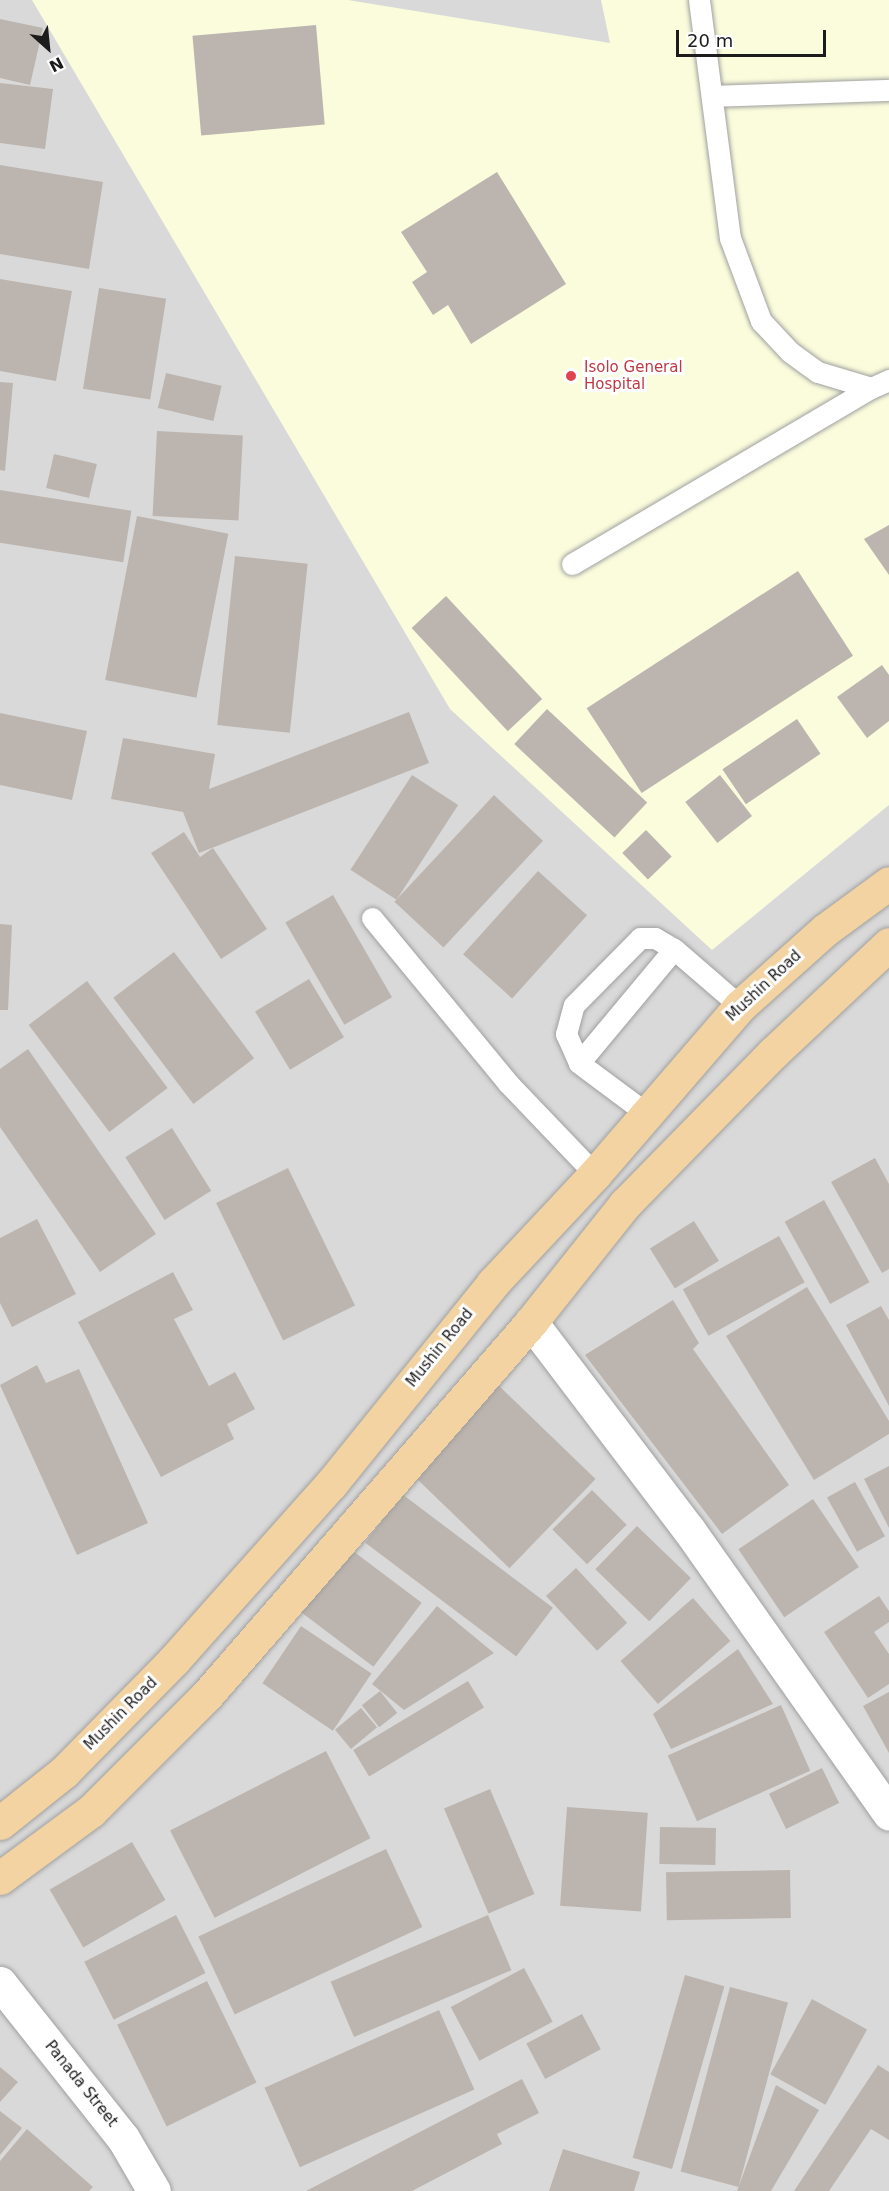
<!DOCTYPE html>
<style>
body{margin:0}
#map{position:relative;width:889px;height:2191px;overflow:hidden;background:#ece9e2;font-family:"DejaVu Sans",sans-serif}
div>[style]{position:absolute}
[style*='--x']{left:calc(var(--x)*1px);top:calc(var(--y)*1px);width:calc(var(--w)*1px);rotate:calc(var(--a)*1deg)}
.residential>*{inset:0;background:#dad9d9;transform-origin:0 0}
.education>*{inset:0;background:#fafcdc}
.building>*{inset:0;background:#bcb5af;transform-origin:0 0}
.roads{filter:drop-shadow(0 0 2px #a0a0a0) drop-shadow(0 0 2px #a0a0a0)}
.service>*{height:21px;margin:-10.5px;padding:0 10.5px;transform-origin:10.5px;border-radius:10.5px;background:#fff}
.minor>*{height:33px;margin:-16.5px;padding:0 16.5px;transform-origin:16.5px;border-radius:16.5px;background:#fff}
.primary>*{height:33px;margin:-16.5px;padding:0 16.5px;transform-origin:16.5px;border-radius:16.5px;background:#f3d3a1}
.dots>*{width:16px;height:16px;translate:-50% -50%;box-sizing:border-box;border:3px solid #fff;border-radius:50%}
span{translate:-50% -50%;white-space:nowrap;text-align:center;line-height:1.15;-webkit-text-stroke:6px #fff;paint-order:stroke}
.health-label{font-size:15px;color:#be3a42}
.left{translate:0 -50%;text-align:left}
.street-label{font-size:15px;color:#1c1c1c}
.north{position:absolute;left:18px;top:18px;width:60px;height:60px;-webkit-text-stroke:4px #fff;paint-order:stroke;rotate:153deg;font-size:16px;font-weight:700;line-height:24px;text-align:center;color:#1c1c1c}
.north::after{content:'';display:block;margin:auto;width:21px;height:27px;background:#1c1c1c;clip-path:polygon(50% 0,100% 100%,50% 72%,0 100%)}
.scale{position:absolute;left:676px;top:30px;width:150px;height:27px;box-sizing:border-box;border:3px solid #1c1c1c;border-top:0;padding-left:8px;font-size:18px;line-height:21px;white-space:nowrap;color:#1c1c1c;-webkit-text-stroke:4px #fff;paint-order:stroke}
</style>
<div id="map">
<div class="residential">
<div style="left:0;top:0;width:889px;height:2191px"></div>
</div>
<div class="education">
<div style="clip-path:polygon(32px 0,348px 0,610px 43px,601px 0,889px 0,889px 805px,712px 950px,450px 709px)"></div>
</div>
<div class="building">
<div style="clip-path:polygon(0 19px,43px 28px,30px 85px,0 78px)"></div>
<div style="left:316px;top:25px;width:100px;height:124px;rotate:85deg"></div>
<div style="clip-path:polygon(0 83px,53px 89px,45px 149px,0 143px)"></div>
<div style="clip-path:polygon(0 165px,103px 182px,89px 269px,0 254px)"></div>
<div style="clip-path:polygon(497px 172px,566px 284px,471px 344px,448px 305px,433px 315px,412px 282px,427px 272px,401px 232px)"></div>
<div style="clip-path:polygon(0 279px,72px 291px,56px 381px,0 371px)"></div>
<div style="left:99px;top:288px;width:68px;height:102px;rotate:9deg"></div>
<div style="left:166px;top:373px;width:57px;height:36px;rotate:13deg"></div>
<div style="clip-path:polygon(0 382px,13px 383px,5px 471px,0 470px)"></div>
<div style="left:157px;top:431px;width:86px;height:85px;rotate:3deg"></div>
<div style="left:54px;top:454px;width:44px;height:35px;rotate:13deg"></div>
<div style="left:0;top:490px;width:133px;height:52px;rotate:9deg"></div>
<div style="left:137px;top:516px;width:93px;height:167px;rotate:11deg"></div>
<div style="clip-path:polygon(889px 525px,889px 575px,864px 539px)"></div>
<div style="left:235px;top:556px;width:73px;height:170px;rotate:6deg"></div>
<div style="left:798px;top:571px;width:101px;height:252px;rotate:57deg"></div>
<div style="left:446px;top:596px;width:141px;height:47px;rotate:47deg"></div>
<div style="clip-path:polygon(882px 665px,889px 675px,889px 721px,867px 738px,837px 697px)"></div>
<div style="left:547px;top:709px;width:137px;height:48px;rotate:43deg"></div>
<div style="clip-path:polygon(409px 712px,429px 763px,199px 853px,183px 812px,111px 799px,123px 738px,215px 754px,209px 789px)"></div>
<div style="clip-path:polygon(0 713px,87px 731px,72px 800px,0 785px)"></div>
<div style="left:797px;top:719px;width:42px;height:90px;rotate:56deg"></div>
<div style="left:412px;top:775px;width:55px;height:113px;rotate:33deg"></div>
<div style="left:720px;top:775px;width:52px;height:44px;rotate:52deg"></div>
<div style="left:494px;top:795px;width:67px;height:146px;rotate:43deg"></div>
<div style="left:646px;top:830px;width:37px;height:33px;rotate:46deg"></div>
<div style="clip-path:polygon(184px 832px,200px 857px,213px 848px,267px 929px,221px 959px,151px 853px)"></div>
<div style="left:538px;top:871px;width:66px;height:112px;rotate:42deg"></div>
<div style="left:333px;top:895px;width:118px;height:55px;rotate:60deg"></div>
<div style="clip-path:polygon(0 924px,12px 925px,8px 1010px,0 1010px)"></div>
<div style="left:174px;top:952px;width:133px;height:76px;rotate:53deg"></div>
<div style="left:309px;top:979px;width:68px;height:63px;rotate:59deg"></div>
<div style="left:87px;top:981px;width:134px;height:73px;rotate:53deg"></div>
<div style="clip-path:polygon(28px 1049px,156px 1234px,100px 1272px,0 1127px,0 1069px)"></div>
<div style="left:172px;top:1128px;width:74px;height:55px;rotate:58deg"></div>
<div style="clip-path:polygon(875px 1158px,889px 1184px,889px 1269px,882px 1273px,831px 1182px)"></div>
<div style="left:288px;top:1168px;width:153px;height:80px;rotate:64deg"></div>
<div style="left:824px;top:1200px;width:94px;height:45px;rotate:61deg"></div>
<div style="clip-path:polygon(37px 1219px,76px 1294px,12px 1327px,0 1303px,0 1238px)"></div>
<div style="left:694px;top:1221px;width:47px;height:52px;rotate:58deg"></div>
<div style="left:779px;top:1236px;width:53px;height:110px;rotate:61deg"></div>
<div style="clip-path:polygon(173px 1272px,193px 1310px,174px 1319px,209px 1386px,235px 1372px,255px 1409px,227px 1424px,234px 1439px,161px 1477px,78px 1322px)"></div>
<div style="clip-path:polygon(807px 1287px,889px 1421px,889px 1434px,814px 1480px,726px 1336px)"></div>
<div style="clip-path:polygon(673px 1300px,699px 1343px,693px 1349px,789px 1485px,722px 1534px,585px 1355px)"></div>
<div style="clip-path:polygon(881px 1306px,889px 1320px,889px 1406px,846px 1325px)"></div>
<div style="clip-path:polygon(37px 1365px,46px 1383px,79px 1369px,148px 1523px,77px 1555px,0 1385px)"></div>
<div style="left:492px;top:1379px;width:144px;height:124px;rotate:44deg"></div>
<div style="clip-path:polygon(889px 1466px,889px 1528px,864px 1479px)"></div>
<div style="left:855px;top:1482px;width:62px;height:32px;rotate:61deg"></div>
<div style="left:592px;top:1490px;width:49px;height:56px;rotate:45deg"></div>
<div style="left:402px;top:1494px;width:189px;height:61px;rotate:37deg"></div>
<div style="left:813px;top:1499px;width:82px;height:90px;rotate:56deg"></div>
<div style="left:637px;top:1526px;width:75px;height:60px;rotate:44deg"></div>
<div style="left:345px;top:1545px;width:96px;height:80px;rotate:37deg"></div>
<div style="left:576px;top:1568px;width:75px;height:41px;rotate:47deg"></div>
<div style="clip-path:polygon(879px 1596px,889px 1611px,889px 1622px,874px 1632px,889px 1654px,889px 1684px,868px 1698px,824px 1632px)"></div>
<div style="left:693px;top:1598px;width:57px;height:96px;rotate:49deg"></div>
<div style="clip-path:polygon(437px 1606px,494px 1653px,404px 1710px,372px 1684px)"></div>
<div style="left:301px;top:1626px;width:85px;height:69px;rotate:34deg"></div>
<div style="clip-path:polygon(738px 1649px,773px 1704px,671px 1749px,653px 1714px)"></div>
<div style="left:468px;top:1681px;width:31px;height:134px;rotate:59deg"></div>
<div style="left:380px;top:1691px;width:28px;height:23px;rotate:52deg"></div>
<div style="clip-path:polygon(889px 1692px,889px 1753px,863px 1706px)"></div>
<div style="left:781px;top:1705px;width:72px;height:124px;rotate:66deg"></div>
<div style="left:361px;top:1708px;width:25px;height:34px;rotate:50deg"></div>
<div style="left:326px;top:1751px;width:98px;height:175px;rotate:63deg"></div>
<div style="left:822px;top:1768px;width:39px;height:59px;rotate:64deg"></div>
<div style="left:490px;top:1789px;width:114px;height:50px;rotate:67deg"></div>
<div style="left:567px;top:1807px;width:81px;height:99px;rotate:4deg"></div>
<div style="left:660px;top:1827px;width:56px;height:37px;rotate:1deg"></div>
<div style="left:132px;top:1842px;width:67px;height:95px;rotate:60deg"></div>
<div style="left:386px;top:1849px;width:86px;height:207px;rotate:65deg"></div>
<div style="left:790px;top:1870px;width:48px;height:124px;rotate:89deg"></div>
<div style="left:176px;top:1915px;width:65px;height:103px;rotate:63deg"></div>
<div style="left:488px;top:1915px;width:60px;height:171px;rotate:67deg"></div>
<div style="left:524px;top:1968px;width:61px;height:83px;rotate:62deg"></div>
<div style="left:685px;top:1975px;width:41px;height:190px;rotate:16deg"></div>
<div style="left:207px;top:1981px;width:113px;height:100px;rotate:64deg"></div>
<div style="left:730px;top:1987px;width:60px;height:191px;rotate:15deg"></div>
<div style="left:812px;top:1999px;width:63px;height:86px;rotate:29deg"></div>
<div style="left:439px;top:2010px;width:87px;height:191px;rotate:66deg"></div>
<div style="left:582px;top:2014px;width:40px;height:63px;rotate:62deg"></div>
<div style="clip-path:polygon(878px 2065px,889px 2072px,889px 2140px,871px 2129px,829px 2191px,794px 2191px)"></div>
<div style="clip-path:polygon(0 2067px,18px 2082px,0 2102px)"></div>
<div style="clip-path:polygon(522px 2079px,539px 2113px,497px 2134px,502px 2144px,412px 2191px,306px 2191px)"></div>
<div style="clip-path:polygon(776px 2085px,819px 2110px,771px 2191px,737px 2191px)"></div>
<div style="clip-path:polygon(0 2111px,22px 2128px,0 2155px)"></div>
<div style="clip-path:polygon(27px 2129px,93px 2187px,89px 2191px,0 2191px,0 2161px)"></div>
<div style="clip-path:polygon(563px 2149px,640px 2172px,634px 2191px,549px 2191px)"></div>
</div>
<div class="roads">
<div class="service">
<div style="--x:699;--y:0;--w:240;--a:82.6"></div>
<div style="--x:730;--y:238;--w:89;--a:69.5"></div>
<div style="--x:761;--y:321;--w:42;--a:46.9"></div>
<div style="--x:790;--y:352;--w:34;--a:36"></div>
<div style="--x:818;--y:372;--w:55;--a:16.8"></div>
<div style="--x:871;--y:388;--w:20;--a:-24"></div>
<div style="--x:713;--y:96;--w:176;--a:-2"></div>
<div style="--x:572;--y:564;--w:347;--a:-30.5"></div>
<div style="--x:372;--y:918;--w:214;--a:50.5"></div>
<div style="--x:508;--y:1083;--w:126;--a:46.3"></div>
<div style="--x:579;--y:1063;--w:148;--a:-50.2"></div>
<div style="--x:646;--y:1113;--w:84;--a:-143.3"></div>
<div style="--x:579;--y:1063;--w:32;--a:-114"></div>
<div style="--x:566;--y:1034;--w:30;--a:-75"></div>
<div style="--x:574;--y:1005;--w:94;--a:-45.4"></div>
<div style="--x:640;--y:938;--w:15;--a:0"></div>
<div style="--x:655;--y:938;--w:22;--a:30"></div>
<div style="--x:674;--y:949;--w:87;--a:40.8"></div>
</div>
<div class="minor">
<div style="--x:531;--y:1322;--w:261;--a:52.8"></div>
<div style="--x:689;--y:1530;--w:347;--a:54.8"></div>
<div style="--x:0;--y:1983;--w:198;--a:51.6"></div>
<div style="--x:123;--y:2138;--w:61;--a:59.7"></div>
</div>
<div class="primary">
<div style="--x:0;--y:1823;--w:82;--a:-38.6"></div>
<div style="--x:64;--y:1772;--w:157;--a:-45.5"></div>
<div style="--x:174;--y:1660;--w:236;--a:-48.3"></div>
<div style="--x:331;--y:1484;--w:258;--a:-51.1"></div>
<div style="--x:493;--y:1283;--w:149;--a:-46.9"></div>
<div style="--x:595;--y:1174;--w:222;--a:-49.2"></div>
<div style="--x:740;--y:1006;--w:114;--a:-41.8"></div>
<div style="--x:825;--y:930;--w:79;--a:-36.3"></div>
<div style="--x:0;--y:1878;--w:113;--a:-36.4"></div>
<div style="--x:91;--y:1811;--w:164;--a:-45"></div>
<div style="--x:207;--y:1695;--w:494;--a:-49"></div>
<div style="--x:531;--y:1322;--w:151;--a:-51.5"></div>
<div style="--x:625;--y:1204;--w:211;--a:-45.6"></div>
<div style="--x:773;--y:1053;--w:159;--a:-43.2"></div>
</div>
</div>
<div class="dots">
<div style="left:571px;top:376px;background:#e0444e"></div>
</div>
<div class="health-label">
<span class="left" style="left:584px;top:376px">Isolo General<br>Hospital</span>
</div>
<div class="street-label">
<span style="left:764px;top:986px;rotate:-43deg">Mushin Road</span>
<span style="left:440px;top:1348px;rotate:-51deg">Mushin Road</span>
<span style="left:121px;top:1714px;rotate:-45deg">Mushin Road</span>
<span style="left:81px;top:2084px;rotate:51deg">Panada Street</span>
</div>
<div class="north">N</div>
<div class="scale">20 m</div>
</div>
